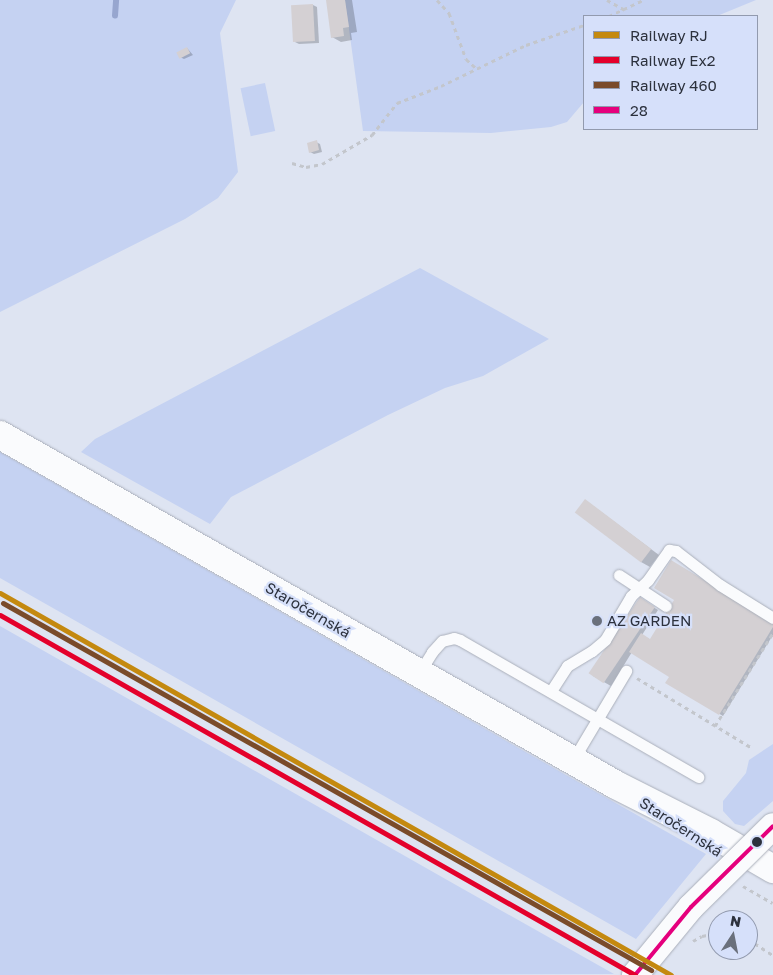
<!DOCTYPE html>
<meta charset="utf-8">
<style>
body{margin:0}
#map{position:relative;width:773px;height:975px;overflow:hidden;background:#dee4f2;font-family:"Golos Text",sans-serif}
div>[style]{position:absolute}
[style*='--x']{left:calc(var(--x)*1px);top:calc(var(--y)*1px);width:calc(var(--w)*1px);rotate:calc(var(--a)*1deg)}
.green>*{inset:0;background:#c5d2f2;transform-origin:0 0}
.shadow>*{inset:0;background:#0003}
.stream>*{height:5.5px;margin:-2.75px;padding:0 2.75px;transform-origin:2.75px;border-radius:2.75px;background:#97a6cf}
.building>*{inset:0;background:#d4d0d3;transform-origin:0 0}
.path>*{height:3px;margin-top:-1.5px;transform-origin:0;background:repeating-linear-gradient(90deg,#c3c6cc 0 4px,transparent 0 8px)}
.roads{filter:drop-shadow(0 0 1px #aaafba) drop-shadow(0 0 1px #aaafba)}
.service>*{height:11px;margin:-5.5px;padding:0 5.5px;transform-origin:5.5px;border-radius:5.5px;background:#fafbfd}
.secondary>*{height:28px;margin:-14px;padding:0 14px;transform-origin:14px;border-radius:14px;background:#fafbfd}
.bridges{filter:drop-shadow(0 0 1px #aaafba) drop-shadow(0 0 1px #aaafba)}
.tertiary-bridge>*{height:26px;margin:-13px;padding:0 13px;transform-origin:13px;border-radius:13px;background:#fafbfd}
.bus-1>*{height:4px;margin:-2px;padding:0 2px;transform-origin:2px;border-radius:2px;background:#e5007d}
.rail-1>*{height:5px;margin:-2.5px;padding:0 2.5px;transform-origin:2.5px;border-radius:2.5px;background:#c4890f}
.rail-2>*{height:5px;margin:-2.5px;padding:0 2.5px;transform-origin:2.5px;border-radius:2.5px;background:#e4002b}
.rail-3>*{height:5px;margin:-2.5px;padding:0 2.5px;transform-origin:2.5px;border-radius:2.5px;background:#7a4b2a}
.dots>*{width:14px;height:14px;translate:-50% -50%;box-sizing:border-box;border:2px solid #d6e0fa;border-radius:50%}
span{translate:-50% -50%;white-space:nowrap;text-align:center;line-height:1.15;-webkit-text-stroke:4.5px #d6e0fa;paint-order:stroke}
.street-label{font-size:15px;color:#2c313d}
.poi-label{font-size:15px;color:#2c313d}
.left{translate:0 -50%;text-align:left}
.legend{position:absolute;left:583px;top:15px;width:175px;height:115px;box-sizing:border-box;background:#d6e0fa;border:1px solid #929aae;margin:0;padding:6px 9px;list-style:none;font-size:15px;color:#2c313d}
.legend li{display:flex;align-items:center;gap:10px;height:25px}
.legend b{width:25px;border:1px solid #929aae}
.north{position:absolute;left:708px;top:910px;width:50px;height:50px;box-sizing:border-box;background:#d6e0fa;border:1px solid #929aae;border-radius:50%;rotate:11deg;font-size:14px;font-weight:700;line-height:20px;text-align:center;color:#2c313d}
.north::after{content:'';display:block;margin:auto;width:18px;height:22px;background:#6a707c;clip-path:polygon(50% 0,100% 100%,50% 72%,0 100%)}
</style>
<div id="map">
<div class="green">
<div style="clip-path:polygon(0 0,236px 0,220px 33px,238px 172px,218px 198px,185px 219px,0 312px)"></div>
<div style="clip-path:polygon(345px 0,756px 0,717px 16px,584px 16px,584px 102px,567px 122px,551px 127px,491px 133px,363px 131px)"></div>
<div style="left:265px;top:83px;width:49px;height:25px;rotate:78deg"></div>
<div style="clip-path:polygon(420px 268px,549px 339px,483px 376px,445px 388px,388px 415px,231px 497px,210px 524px,81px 452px,95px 439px)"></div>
<div style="clip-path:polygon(0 452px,566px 775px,706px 854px,636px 939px,0 578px)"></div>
<div style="clip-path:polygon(0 626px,456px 885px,614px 974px,0 975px)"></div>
<div style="clip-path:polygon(773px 744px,773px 801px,744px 826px,735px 824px,723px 811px,723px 801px,746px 773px,749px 760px)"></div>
</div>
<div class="shadow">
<div style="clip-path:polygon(327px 0,352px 0,357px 32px,351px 33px,352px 40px,341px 42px,332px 37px)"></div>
<div style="clip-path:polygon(313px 5px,317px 7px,319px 43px,299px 44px,295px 42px)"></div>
<div style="clip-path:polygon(187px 48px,193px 55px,184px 59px,180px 57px)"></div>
<div style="clip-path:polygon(316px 142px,320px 144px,322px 152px,314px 154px,310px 152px)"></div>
<div style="clip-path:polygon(585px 500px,659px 555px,650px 567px,641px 562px)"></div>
<div style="clip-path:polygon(640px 599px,658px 610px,642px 635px,651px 640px,773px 623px,773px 635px,723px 716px,667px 682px,671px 676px,632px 652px,611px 686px,593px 676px)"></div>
</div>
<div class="stream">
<div style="--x:115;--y:16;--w:16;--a:-86"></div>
</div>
<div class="building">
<div style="clip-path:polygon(326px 0,345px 0,349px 27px,343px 28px,344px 36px,331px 38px)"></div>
<div style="left:313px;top:4px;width:37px;height:22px;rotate:87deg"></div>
<div style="left:187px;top:47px;width:7px;height:12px;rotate:63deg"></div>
<div style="clip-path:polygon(317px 140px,319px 150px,309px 153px,307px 143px)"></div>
<div style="left:585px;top:499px;width:83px;height:17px;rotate:37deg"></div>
<div style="clip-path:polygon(671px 560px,773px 622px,773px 627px,719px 715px,665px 683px,669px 677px,629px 652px,641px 633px,650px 639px,674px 600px,654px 588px)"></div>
<div style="left:640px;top:597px;width:18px;height:92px;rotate:34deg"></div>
</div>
<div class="path">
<div style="--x:437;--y:0;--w:18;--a:47"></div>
<div style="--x:449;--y:13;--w:49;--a:69.7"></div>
<div style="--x:466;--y:59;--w:15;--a:42"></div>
<div style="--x:607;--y:0;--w:21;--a:29"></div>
<div style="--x:609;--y:16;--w:38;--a:-25"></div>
<div style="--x:292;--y:163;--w:15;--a:16"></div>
<div style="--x:306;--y:167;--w:16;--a:-11"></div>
<div style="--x:322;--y:164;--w:58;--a:-30.1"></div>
<div style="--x:372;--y:135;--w:41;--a:-52"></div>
<div style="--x:397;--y:103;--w:47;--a:-21.1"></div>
<div style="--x:441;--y:86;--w:94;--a:-25.8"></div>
<div style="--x:526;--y:45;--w:61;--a:-19"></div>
<div style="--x:637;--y:678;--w:135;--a:31.3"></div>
<div style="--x:715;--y:726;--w:110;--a:-58.1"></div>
<div style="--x:743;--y:886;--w:34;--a:30"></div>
<div style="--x:748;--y:939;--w:30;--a:33"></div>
<div style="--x:693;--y:941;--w:10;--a:-29"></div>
<div style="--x:702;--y:936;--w:16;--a:-11"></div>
</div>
<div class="roads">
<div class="service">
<div style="--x:619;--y:575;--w:56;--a:33.4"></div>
<div style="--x:419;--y:673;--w:25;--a:-58"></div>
<div style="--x:432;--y:652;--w:15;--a:-48"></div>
<div style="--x:442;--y:641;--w:12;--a:-14"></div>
<div style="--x:454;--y:638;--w:6;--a:18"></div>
<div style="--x:460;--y:640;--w:275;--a:29.9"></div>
<div style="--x:551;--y:691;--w:30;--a:-57"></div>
<div style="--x:567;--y:666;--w:29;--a:-31"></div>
<div style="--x:592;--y:651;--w:17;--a:-40"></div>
<div style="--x:605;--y:640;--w:51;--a:-59.4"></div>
<div style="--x:631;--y:596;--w:23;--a:-43"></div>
<div style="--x:648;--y:580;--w:37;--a:-55"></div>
<div style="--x:669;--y:550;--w:7;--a:8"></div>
<div style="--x:676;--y:551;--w:56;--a:37.7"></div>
<div style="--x:720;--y:585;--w:62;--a:31.9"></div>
<div style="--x:573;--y:760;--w:104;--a:-59.2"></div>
</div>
<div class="secondary">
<div style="--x:0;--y:435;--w:708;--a:29.6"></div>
<div style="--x:616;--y:785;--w:106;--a:26.8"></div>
<div style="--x:711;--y:833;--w:72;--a:30.1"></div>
</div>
</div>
<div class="bridges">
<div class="tertiary-bridge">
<div style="--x:635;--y:975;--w:88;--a:-50.5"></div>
<div style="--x:691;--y:907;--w:115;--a:-44.6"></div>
</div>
</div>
<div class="bus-1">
<div style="--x:635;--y:975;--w:88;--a:-50.5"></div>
<div style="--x:691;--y:907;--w:115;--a:-44.6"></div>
</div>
<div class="rail-1">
<div style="--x:0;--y:593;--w:772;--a:29.65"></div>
</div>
<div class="rail-2">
<div style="--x:0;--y:615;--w:730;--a:29.55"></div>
</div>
<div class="rail-3">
<div style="--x:3;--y:603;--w:745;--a:29.53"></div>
</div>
<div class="dots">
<div style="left:597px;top:621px;background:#6a707c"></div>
<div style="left:757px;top:842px;background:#2c313d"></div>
</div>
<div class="street-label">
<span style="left:308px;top:610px;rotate:30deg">Staročernská</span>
<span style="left:681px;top:827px;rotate:33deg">Staročernská</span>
</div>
<div class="poi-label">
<span class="left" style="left:607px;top:621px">AZ GARDEN</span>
</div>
<ul class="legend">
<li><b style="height:6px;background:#c4890f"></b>Railway RJ</li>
<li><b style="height:6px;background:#e4002b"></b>Railway Ex2</li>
<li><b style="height:6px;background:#7a4b2a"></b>Railway 460</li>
<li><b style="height:6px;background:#e5007d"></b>28</li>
</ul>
<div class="north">N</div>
</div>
